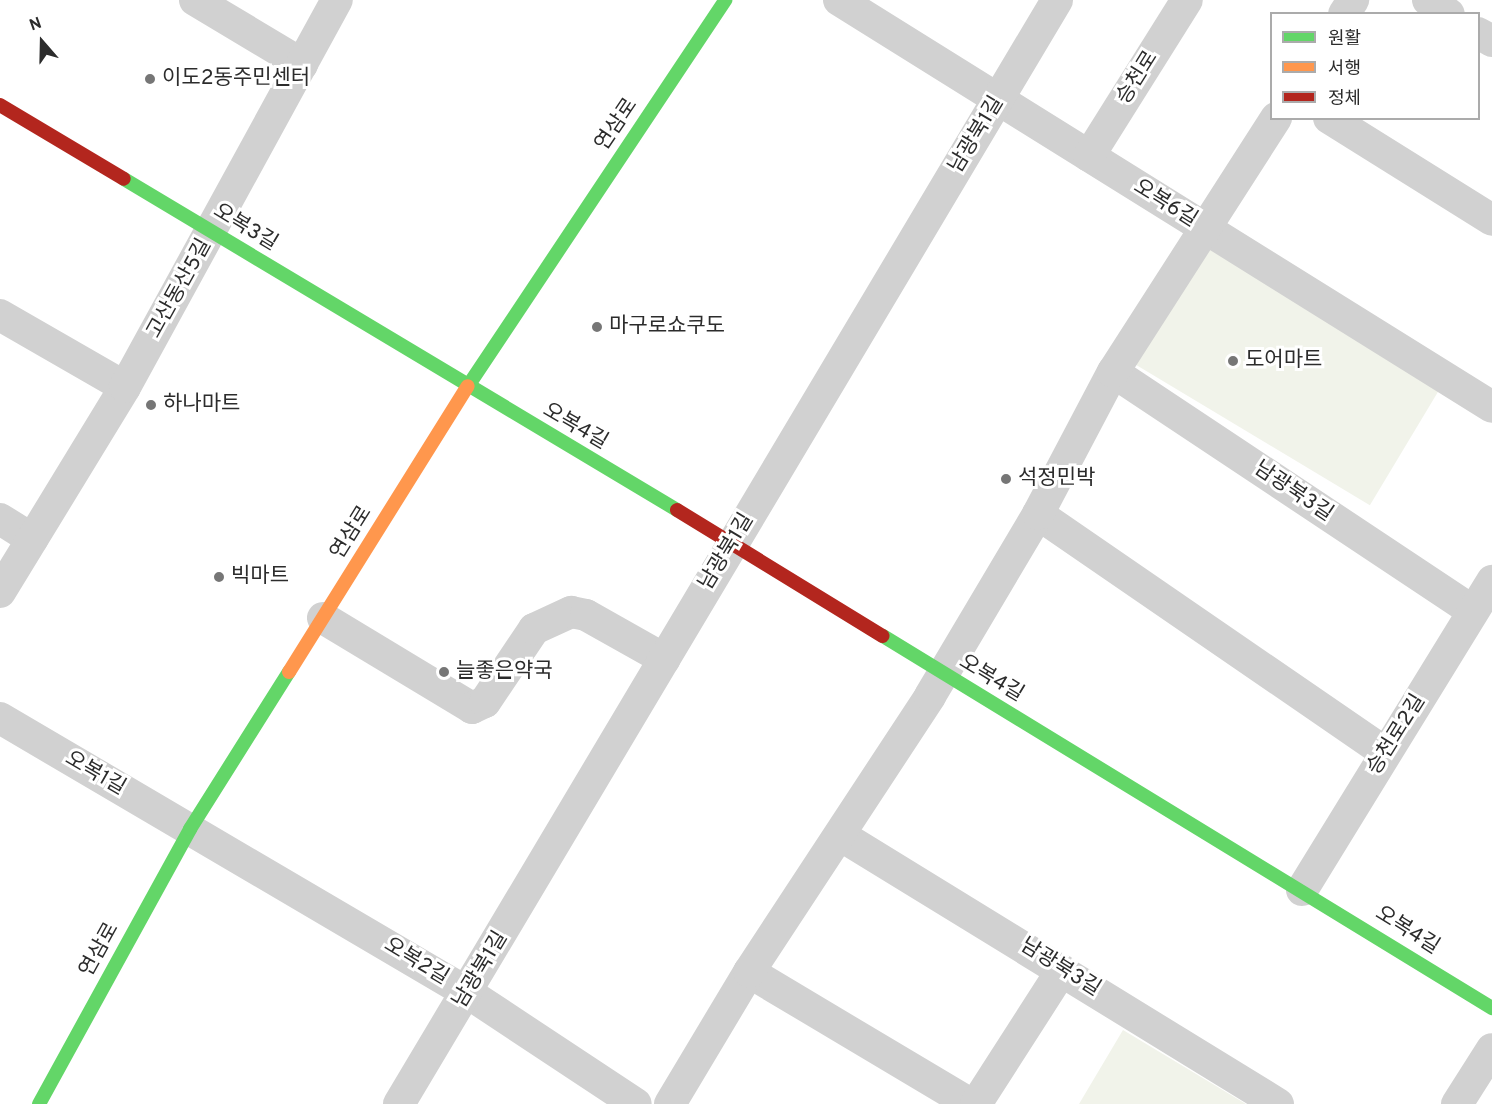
<!DOCTYPE html>
<meta charset="utf-8">
<style>
body{margin:0}
#map{position:relative;width:1492px;height:1104px;overflow:hidden;background:#fff;font-family:Overpass,"Noto Sans KR",sans-serif}
div>[style]{position:absolute}
[style*='--x']{left:calc(var(--x)*1px);top:calc(var(--y)*1px);width:calc(var(--w)*1px);rotate:calc(var(--a)*1deg)}
.green>*{inset:0;background:#f1f3ea;transform-origin:0 0}
.street>*{height:32px;margin:-16px;padding:0 16px;transform-origin:16px;border-radius:16px;background:#d1d1d1}
.fast>*{height:14px;margin:-7px;padding:0 7px;transform-origin:7px;border-radius:7px;background:#63d668}
.slow>*{height:14px;margin:-7px;padding:0 7px;transform-origin:7px;border-radius:7px;background:#ff974d}
.jam>*{height:14px;margin:-7px;padding:0 7px;transform-origin:7px;border-radius:7px;background:#b3261e}
.dots>*{width:16px;height:16px;translate:-50% -50%;box-sizing:border-box;border:3px solid #fff;border-radius:50%}
span{translate:-50% -50%;white-space:nowrap;text-align:center;line-height:1.15;-webkit-text-stroke:6px #fff;paint-order:stroke}
.street-label{font-size:21px;color:#2c2c2c}
.poi-label{font-size:21px;color:#2c2c2c}
.left{translate:0 -50%;text-align:left}
.legend{position:absolute;left:1270px;top:12px;width:210px;height:108px;box-sizing:border-box;background:#fff;border:2px solid #ababab;margin:0;padding:8px 10px;list-style:none;font-size:18px;color:#2c2c2c}
.legend li{display:flex;align-items:center;gap:12px;height:30px}
.legend b{width:30px;border:2px solid #ababab}
.north{position:absolute;left:12px;top:12px;width:60px;height:60px;-webkit-text-stroke:4px #fff;paint-order:stroke;rotate:340deg;font-size:16px;font-weight:700;line-height:24px;text-align:center;color:#2c2c2c}
.north::after{content:'';display:block;margin:auto;width:21px;height:27px;background:#2c2c2c;clip-path:polygon(50% 0,100% 100%,50% 72%,0 100%)}
</style>
<div id="map">
<div class="green">
<div style="left:1209px;top:243px;width:273px;height:142px;rotate:31deg"></div>
<div style="clip-path:polygon(1123px 1030px,1246px 1104px,1079px 1104px)"></div>
</div>
<div class="street">
<div style="--x:195;--y:0;--w:125;--a:30.9"></div>
<div style="--x:839;--y:0;--w:769;--a:31.93"></div>
<div style="--x:1428;--y:0;--w:25;--a:34"></div>
<div style="--x:1344;--y:14;--w:17;--a:-57"></div>
<div style="--x:1478;--y:33;--w:16;--a:30"></div>
<div style="--x:1329;--y:118;--w:192;--a:32"></div>
<div style="--x:1089;--y:156;--w:184;--a:-57.9"></div>
<div style="--x:0;--y:315;--w:144;--a:29.9"></div>
<div style="--x:1113;--y:372;--w:432;--a:33.6"></div>
<div style="--x:1038;--y:514;--w:422;--a:34.5"></div>
<div style="--x:0;--y:519;--w:38;--a:32"></div>
<div style="--x:0;--y:592;--w:240;--a:-58.6"></div>
<div style="--x:125;--y:387;--w:441;--a:-61.3"></div>
<div style="--x:323;--y:618;--w:174;--a:31.1"></div>
<div style="--x:472;--y:708;--w:14;--a:-25"></div>
<div style="--x:485;--y:702;--w:88;--a:-56.1"></div>
<div style="--x:534;--y:629;--w:41;--a:-24.7"></div>
<div style="--x:571;--y:612;--w:15;--a:11"></div>
<div style="--x:586;--y:615;--w:90;--a:29.4"></div>
<div style="--x:0;--y:718;--w:543;--a:30.44"></div>
<div style="--x:468;--y:993;--w:201;--a:33.5"></div>
<div style="--x:840;--y:835;--w:514;--a:31.56"></div>
<div style="--x:1302;--y:890;--w:363;--a:-58.4"></div>
<div style="--x:749;--y:972;--w:257;--a:30.8"></div>
<div style="--x:399;--y:1104;--w:1285;--a:-59.2"></div>
<div style="--x:670;--y:1104;--w:154;--a:-59.1"></div>
<div style="--x:749;--y:972;--w:330;--a:-56.7"></div>
<div style="--x:930;--y:696;--w:212;--a:-59.3"></div>
<div style="--x:1038;--y:514;--w:161;--a:-62.2"></div>
<div style="--x:1113;--y:372;--w:302;--a:-57.3"></div>
<div style="--x:976;--y:1104;--w:159;--a:-57.3"></div>
<div style="--x:1457;--y:1104;--w:65;--a:-57.5"></div>
</div>
<div class="fast">
<div style="--x:124;--y:179;--w:644;--a:30.9"></div>
<div style="--x:468;--y:386;--w:464;--a:-56.3"></div>
<div style="--x:883;--y:636;--w:714;--a:31.42"></div>
<div style="--x:39;--y:1104;--w:314;--a:-61.2"></div>
<div style="--x:190;--y:829;--w:186;--a:-57.8"></div>
</div>
<div class="slow">
<div style="--x:289;--y:672;--w:337;--a:-58"></div>
</div>
<div class="jam">
<div style="--x:0;--y:105;--w:144;--a:30.8"></div>
<div style="--x:677;--y:510;--w:241;--a:31.5"></div>
</div>
<div class="dots">
<div style="left:150px;top:79px;background:#767676"></div>
<div style="left:597px;top:327px;background:#767676"></div>
<div style="left:1233px;top:361px;background:#767676"></div>
<div style="left:151px;top:405px;background:#767676"></div>
<div style="left:1006px;top:479px;background:#767676"></div>
<div style="left:219px;top:577px;background:#767676"></div>
<div style="left:444px;top:672px;background:#767676"></div>
</div>
<div class="street-label">
<span style="left:1138px;top:78px;rotate:-58deg">승천로</span>
<span style="left:617px;top:125px;rotate:-56deg">연삼로</span>
<span style="left:977px;top:135px;rotate:-59deg">남광북1길</span>
<span style="left:1165px;top:204px;rotate:32deg">오복6길</span>
<span style="left:245px;top:228px;rotate:31deg">오복3길</span>
<span style="left:180px;top:289px;rotate:-61deg">고산동산5길</span>
<span style="left:575px;top:427px;rotate:30deg">오복4길</span>
<span style="left:1293px;top:492px;rotate:34deg">남광북3길</span>
<span style="left:352px;top:533px;rotate:-58deg">연삼로</span>
<span style="left:727px;top:552px;rotate:-59deg">남광북1길</span>
<span style="left:991px;top:679px;rotate:31deg">오복4길</span>
<span style="left:1397px;top:735px;rotate:-58deg">승천로2길</span>
<span style="left:95px;top:774px;rotate:30deg">오복1길</span>
<span style="left:1407px;top:931px;rotate:32deg">오복4길</span>
<span style="left:100px;top:950px;rotate:-61deg">연삼로</span>
<span style="left:416px;top:962px;rotate:31deg">오복2길</span>
<span style="left:1060px;top:968px;rotate:32deg">남광북3길</span>
<span style="left:481px;top:970px;rotate:-59deg">남광북1길</span>
</div>
<div class="poi-label">
<span class="left" style="left:162px;top:79px">이도2동주민센터</span>
<span class="left" style="left:609px;top:327px">마구로쇼쿠도</span>
<span class="left" style="left:1245px;top:361px">도어마트</span>
<span class="left" style="left:163px;top:405px">하나마트</span>
<span class="left" style="left:1018px;top:479px">석정민박</span>
<span class="left" style="left:231px;top:577px">빅마트</span>
<span class="left" style="left:456px;top:672px">늘좋은약국</span>
</div>
<ul class="legend">
<li><b style="height:8px;background:#63d668"></b>원활</li>
<li><b style="height:8px;background:#ff974d"></b>서행</li>
<li><b style="height:8px;background:#b3261e"></b>정체</li>
</ul>
<div class="north">N</div>
</div>
